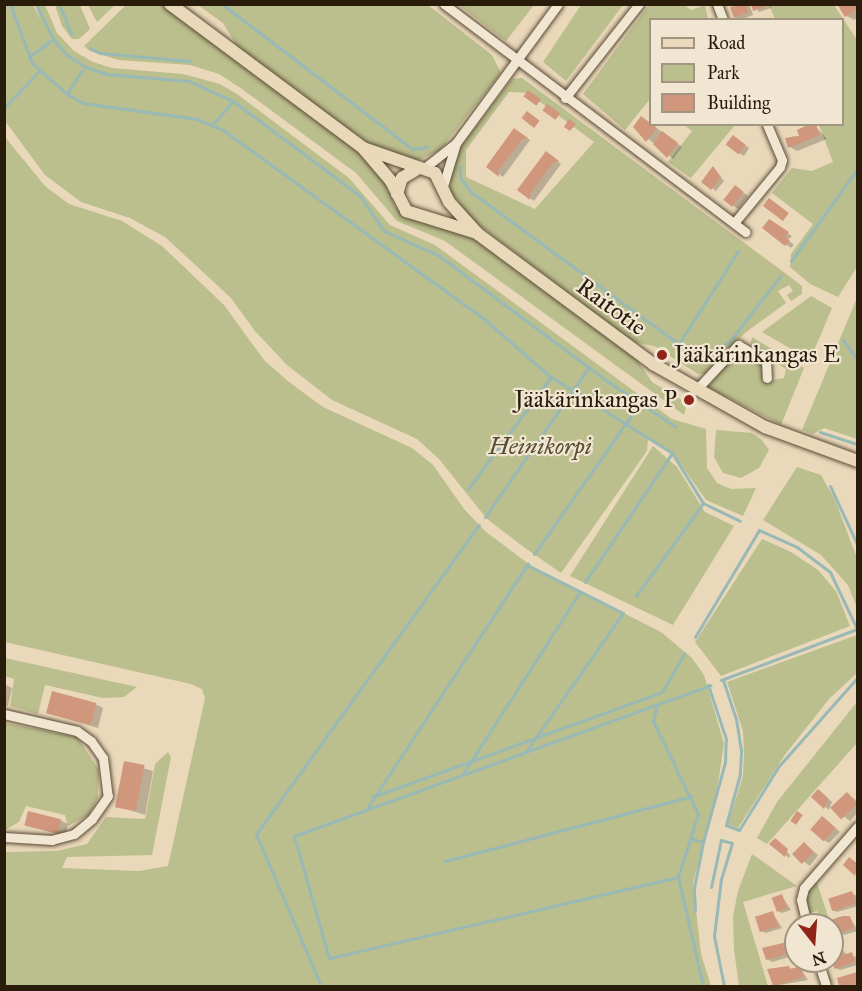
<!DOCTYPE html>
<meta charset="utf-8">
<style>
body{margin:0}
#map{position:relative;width:862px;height:991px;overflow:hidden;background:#ead8ba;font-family:"IM FELL Great Primer",serif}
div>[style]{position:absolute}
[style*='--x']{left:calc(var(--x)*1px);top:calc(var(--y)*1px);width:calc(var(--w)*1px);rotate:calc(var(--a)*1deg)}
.green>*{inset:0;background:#bbbe8d}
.shadow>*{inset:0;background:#0003;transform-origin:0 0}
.stream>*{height:3px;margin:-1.5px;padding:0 1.5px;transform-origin:1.5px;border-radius:1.5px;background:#98b9b5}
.building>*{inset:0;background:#d1977d;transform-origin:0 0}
.roads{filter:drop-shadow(0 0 2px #5a4b37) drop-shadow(0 0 2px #5a4b37)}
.minor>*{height:9px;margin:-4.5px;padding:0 4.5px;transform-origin:4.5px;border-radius:4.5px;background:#f1e6d2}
.major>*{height:12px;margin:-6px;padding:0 6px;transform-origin:6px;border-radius:6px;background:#ead8ba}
.dots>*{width:16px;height:16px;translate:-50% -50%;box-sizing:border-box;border:3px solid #f1e6d2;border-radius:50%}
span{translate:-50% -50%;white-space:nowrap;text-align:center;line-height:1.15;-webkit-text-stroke:4.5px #f1e6d2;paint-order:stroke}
.street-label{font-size:24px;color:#2a1c0b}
.poi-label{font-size:24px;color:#2a1c0b}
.left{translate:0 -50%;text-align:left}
.right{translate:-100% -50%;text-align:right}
.park-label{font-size:24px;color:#564d32;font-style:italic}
.frame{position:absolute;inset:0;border:6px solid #2a1c0b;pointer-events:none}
.legend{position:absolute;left:649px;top:18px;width:195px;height:108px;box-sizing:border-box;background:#f1e6d2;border:2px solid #a19582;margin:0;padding:8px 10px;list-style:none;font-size:18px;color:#2a1c0b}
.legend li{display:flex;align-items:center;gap:12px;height:30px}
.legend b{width:30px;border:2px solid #a19582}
.north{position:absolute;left:784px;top:913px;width:60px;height:60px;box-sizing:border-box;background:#f1e6d2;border:2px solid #a19582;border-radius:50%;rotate:163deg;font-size:16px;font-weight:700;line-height:24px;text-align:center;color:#2a1c0b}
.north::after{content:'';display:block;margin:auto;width:21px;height:27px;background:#8f2418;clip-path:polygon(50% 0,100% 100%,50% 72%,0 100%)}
</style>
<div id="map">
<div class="green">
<div style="clip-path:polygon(4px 5px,33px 5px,41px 20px,35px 5px,45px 5px,57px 33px,74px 51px,93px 62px,112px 68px,183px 74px,220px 84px,237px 94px,349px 178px,390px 225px,435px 245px,672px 419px,706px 429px,707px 468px,717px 483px,731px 489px,756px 488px,743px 516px,706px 500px,672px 452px,648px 439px,647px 451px,561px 573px,525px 548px,487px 519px,439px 459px,417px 439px,332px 400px,287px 365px,255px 331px,231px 298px,165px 237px,130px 218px,81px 202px,45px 175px,5px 121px)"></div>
<div style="clip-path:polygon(55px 5px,80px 5px,90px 29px,79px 39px,72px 39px,62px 26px)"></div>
<div style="clip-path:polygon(88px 5px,88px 4px,115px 5px,97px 22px)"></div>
<div style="clip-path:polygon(126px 5px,162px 5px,353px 148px,380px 173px,395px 206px,403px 214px,473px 238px,638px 361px,652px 382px,687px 403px,684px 415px,445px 241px,397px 221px,356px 173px,242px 89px,219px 74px,190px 65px,118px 60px,90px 51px,84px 46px)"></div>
<div style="clip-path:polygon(198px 5px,428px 5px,492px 55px,501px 73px,439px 151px,414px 162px,379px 150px,348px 129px,237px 46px,223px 23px)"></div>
<div style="clip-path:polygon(459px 5px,534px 5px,506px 41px)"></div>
<div style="clip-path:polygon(581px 5px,623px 5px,566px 81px,543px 62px)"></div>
<div style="clip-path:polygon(649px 5px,684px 5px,691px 10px,705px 5px,708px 19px,650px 20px,650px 99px,625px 130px,583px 94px)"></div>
<div style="clip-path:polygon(769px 5px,834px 5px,857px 40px,857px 267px,838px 297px,810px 284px,790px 267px,791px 254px,813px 224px,772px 193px,792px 168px,812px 171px,833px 162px,819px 125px,842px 124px,842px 20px,775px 19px)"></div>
<div style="clip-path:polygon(evenodd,522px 78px,797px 282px,802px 286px,802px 294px,791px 301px,787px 295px,793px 291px,789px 285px,778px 291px,786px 303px,745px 333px,705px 374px,698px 374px,654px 346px,633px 342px,471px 219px,450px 191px,452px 165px,461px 146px,512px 79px,522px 78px,509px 92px,528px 93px,594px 142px,535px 209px,466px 177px,466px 150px,509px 92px)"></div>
<div style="clip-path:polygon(684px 125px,735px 125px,691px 178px,668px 162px,692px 131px)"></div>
<div style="clip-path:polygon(5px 137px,45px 186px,69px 204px,122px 221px,162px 246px,224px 305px,264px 360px,289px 382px,323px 407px,412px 448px,433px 465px,464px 509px,486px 532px,533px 567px,661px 632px,692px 658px,704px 675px,724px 744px,717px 790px,693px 883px,701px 954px,711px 986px,5px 986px,5px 852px,57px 851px,87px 844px,106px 817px,145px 819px,155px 764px,168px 752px,171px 757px,152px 855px,67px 857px,62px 868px,139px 871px,168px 866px,205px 698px,202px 689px,191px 684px,5px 642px)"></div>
<div style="clip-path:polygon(811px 296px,832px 308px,810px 360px,762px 332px)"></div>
<div style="clip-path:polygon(857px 298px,857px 439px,824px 428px,813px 434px,802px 430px)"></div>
<div style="clip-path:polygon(752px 337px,804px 368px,781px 425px,708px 387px,735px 352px,746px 354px,763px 366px,762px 382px,784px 378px,786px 369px,750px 347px)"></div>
<div style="clip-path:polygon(716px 430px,752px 433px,762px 440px,769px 450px,759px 468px,741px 478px,723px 473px,714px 457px)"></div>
<div style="clip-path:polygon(653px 446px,677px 467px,705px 512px,734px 526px,673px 625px,570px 576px)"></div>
<div style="clip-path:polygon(797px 467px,821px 475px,835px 500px,857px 558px,857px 608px,848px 585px,821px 555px,763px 520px)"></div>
<div style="clip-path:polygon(762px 539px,791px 552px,818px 570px,836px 591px,850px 626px,721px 676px,695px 642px)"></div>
<div style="clip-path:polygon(857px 635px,857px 673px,829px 699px,784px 756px,738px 828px,728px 824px,743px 776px,744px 754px,743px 731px,727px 682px)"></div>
<div style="clip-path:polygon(5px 658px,137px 687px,124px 697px,103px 698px,45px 685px,38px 714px,10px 706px,14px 679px,5px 676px)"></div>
<div style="clip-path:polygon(857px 702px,857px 743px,767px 844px,757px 838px,777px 802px)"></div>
<div style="clip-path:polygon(5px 723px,77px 737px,99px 770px,98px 798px,89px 815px,68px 826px,65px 815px,26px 806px,19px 822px,5px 830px)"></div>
<div style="clip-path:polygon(752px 854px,797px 886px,743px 902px,768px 986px,739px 986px,734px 950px,733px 916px,738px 891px)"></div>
<div style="clip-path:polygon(815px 881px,817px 883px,831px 925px,821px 925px,817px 911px,809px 913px,805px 899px)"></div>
</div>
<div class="shadow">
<div style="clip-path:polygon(742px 4px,750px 6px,753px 15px,740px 20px,735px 17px,732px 8px)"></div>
<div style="clip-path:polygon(753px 4px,770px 4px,771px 8px,759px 12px)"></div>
<div style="clip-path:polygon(858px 4px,858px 18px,854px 20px,847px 16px)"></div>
<div style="clip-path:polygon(651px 124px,682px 147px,673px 159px,634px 127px)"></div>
<div style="clip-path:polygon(816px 127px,827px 139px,797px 151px,790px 147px,786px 139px,794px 136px,802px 139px)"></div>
<div style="clip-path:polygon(520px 133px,530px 140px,503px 177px,488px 166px)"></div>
<div style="clip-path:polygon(738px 140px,749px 148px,744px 156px,739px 153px)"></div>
<div style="clip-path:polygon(551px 156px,561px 164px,534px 201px,519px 190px)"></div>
<div style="clip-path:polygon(713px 168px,724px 181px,716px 191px,712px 188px)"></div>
<div style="clip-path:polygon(740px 190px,748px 196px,738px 209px,724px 199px)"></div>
<div style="clip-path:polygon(774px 224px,792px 236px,788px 240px,794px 245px,791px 248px,765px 227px)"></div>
<div style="clip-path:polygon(4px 684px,12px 688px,8px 706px,4px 705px)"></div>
<div style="clip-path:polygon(95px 704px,103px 708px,98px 728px,48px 713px)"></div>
<div style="clip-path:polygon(125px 763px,153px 771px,145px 815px,117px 806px)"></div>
<div style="clip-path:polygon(823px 794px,832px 802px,829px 810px,813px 797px)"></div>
<div style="clip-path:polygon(847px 794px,858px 802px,858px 812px,850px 821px,834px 809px)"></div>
<div style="clip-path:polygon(823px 817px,840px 832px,829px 843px,824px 840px)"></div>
<div style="clip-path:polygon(60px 820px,68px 824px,65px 836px,26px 825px)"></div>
<div style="clip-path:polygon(775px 840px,790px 855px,789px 858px,771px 844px)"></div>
<div style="left:804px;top:844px;width:18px;height:14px;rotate:38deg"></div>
<div style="clip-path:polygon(852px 893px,857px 896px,858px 906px,837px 912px,832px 910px)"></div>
<div style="clip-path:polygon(782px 896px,791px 910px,782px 913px,777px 911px)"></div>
<div style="clip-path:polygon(772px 912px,782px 928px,766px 933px,761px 931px)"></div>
<div style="clip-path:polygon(850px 918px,858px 931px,843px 935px,838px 933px)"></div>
<div style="clip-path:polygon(791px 942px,796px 945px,796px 955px,772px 962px,767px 959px)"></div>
<div style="clip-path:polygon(839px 945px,847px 955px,857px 957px,858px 965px,840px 970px,835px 968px,832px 947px)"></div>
<div style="clip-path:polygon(800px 968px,808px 980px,774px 986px,769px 970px)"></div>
</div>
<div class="stream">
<div style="--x:10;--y:4;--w:63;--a:69.6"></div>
<div style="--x:32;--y:63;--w:47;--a:41.5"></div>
<div style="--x:67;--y:94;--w:18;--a:29"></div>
<div style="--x:83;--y:103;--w:115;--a:8"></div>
<div style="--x:197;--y:119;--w:28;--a:23"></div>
<div style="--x:223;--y:130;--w:322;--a:35.9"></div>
<div style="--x:484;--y:319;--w:89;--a:40.9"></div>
<div style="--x:551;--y:377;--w:143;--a:32.1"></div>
<div style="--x:672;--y:453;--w:59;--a:58.2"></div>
<div style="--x:703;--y:503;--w:41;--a:25.9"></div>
<div style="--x:36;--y:4;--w:39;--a:64"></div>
<div style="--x:53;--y:39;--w:21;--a:49"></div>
<div style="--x:67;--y:55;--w:22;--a:34"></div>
<div style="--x:85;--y:67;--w:22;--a:18"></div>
<div style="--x:106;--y:74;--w:83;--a:4.8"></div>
<div style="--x:189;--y:81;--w:48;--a:24.4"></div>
<div style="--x:233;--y:101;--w:159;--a:36.8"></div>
<div style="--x:360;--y:196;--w:42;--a:55.6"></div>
<div style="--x:384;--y:231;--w:59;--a:24"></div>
<div style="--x:438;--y:255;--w:211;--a:36.7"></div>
<div style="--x:607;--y:381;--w:83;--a:33.7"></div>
<div style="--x:59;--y:4;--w:32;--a:68"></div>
<div style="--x:222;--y:4;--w:239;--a:37.3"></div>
<div style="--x:412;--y:149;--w:15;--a:-8"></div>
<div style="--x:90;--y:48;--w:11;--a:27"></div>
<div style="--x:100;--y:53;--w:90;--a:5.1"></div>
<div style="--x:29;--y:57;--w:30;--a:-37"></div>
<div style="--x:67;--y:94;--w:28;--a:-58"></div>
<div style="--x:4;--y:108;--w:51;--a:-46.6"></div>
<div style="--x:212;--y:125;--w:32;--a:-49"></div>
<div style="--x:460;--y:166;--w:11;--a:90"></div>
<div style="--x:460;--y:177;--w:19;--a:54"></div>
<div style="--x:471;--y:192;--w:283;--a:36.2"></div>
<div style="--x:699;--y:359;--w:36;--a:-30"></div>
<div style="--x:730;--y:341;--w:83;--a:-52.3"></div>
<div style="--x:791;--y:261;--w:115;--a:-54.2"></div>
<div style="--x:843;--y:340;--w:26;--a:54"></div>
<div style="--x:678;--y:345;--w:112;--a:-57.4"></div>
<div style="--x:820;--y:432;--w:40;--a:18"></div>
<div style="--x:830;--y:486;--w:66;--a:65"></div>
<div style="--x:468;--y:489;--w:139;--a:-53.5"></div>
<div style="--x:485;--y:517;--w:181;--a:-55.3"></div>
<div style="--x:534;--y:554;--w:184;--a:-54.9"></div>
<div style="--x:585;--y:582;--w:156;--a:-56"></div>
<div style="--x:636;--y:596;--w:115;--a:-54.2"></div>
<div style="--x:695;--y:637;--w:125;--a:-59.1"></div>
<div style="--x:759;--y:530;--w:42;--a:24.1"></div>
<div style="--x:797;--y:547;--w:41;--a:37.1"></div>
<div style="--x:830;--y:572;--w:63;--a:64.7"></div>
<div style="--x:721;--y:680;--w:145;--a:-20.6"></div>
<div style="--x:723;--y:680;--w:41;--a:71.6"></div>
<div style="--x:736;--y:719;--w:33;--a:81"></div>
<div style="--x:741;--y:752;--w:22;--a:93"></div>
<div style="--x:740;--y:774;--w:53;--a:105.4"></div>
<div style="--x:726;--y:825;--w:14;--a:21"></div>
<div style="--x:739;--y:830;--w:74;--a:-58.2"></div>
<div style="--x:778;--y:767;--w:120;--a:-48.4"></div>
<div style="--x:657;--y:704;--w:17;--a:103"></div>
<div style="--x:653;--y:721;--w:103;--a:64.2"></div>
<div style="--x:698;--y:814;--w:66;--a:107.6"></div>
<div style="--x:678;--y:877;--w:112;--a:77.1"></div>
<div style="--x:527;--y:750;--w:167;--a:-55"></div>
<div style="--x:623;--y:613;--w:107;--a:-153.4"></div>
<div style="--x:463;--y:774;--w:215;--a:-57.3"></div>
<div style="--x:372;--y:797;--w:308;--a:-19.9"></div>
<div style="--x:662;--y:692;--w:44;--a:-59.9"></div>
<div style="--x:366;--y:810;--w:295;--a:-56.7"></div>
<div style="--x:692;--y:839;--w:11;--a:15"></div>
<div style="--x:445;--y:861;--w:255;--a:-14.7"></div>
<div style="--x:678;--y:877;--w:358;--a:166.9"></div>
<div style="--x:329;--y:958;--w:127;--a:-106"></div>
<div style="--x:294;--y:836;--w:443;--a:-19.9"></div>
<div style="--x:711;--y:887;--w:48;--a:-78"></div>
<div style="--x:721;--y:840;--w:11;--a:15"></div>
<div style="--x:732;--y:843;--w:38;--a:107"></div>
<div style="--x:721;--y:879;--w:57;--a:97"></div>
<div style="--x:714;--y:936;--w:51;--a:78.7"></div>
<div style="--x:695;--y:910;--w:22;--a:-93"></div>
<div style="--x:694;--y:888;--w:47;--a:-78.9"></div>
<div style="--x:703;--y:842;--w:83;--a:-74.6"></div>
<div style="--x:725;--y:762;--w:23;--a:-88"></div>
<div style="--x:726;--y:739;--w:57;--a:-108.4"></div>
<div style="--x:321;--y:986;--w:165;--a:-113.2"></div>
<div style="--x:256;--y:834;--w:381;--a:-54.2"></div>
</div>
<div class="building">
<div style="clip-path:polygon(746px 4px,749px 12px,734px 18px,730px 7px)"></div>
<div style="clip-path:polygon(751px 4px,769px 4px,769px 5px,753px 11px)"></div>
<div style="clip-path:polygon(837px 4px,858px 4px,858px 9px,845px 17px)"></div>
<div style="left:528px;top:90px;width:16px;height:8px;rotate:35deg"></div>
<div style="left:547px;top:104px;width:16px;height:8px;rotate:35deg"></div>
<div style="left:527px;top:111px;width:16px;height:9px;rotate:38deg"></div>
<div style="clip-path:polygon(641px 116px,657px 128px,646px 142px,633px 127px)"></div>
<div style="clip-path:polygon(569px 119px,576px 124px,570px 131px,564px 127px)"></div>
<div style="clip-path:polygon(810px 124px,816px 125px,820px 135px,788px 148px,785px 138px,799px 136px,797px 130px)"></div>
<div style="clip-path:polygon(514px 128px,528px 138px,522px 139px,498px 171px,499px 177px,486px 167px)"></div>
<div style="clip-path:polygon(662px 131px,678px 143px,667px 158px,653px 144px)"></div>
<div style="left:733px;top:135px;width:16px;height:12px;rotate:38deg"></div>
<div style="clip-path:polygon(546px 151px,559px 161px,554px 162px,530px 194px,530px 200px,517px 190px)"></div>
<div style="clip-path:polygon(713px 166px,721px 177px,711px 190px,701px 182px)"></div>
<div style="left:735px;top:185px;width:11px;height:19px;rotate:38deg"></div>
<div style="left:769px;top:198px;width:25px;height:10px;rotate:37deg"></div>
<div style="clip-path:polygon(769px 219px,789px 232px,785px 237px,790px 241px,785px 246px,762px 228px)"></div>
<div style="left:52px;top:691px;width:46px;height:23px;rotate:15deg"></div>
<div style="left:124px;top:761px;width:21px;height:47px;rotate:11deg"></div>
<div style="clip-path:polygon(818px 789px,828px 798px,824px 809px,811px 797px)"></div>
<div style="left:847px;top:792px;width:16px;height:23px;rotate:47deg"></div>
<div style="left:28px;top:811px;width:34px;height:15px;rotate:14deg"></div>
<div style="left:797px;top:811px;width:7px;height:12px;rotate:34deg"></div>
<div style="left:822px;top:816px;width:18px;height:18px;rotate:41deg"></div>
<div style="clip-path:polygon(775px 838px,788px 849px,785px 857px,769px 844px)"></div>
<div style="left:804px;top:842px;width:14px;height:17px;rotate:45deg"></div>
<div style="clip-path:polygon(849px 857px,858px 864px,855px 876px,843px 865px)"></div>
<div style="left:852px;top:891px;width:13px;height:25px;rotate:72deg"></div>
<div style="left:782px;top:894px;width:15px;height:11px;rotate:70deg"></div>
<div style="left:773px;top:911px;width:16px;height:19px;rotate:72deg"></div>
<div style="clip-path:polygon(843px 916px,850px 916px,854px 928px,837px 934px,833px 919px)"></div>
<div style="clip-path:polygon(791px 941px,795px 951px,766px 960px,762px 948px)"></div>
<div style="clip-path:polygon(840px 943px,843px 955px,852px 952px,855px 962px,834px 969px,832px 945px)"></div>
<div style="clip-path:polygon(789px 966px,790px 969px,801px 966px,804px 977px,773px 986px,767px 969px)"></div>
<div style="clip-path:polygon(857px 972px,858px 986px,839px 986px,837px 978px)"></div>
</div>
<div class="roads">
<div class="minor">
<div style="--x:444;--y:4;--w:378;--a:37.1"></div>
<div style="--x:717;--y:4;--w:17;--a:69"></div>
<div style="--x:565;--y:98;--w:120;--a:-51.8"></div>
<div style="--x:423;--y:169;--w:42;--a:-38.2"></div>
<div style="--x:443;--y:186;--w:45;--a:-73.2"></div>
<div style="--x:456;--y:143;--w:172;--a:-53.7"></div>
<div style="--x:734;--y:223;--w:72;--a:-50.6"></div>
<div style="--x:780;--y:167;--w:7;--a:-74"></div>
<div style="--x:782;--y:160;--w:39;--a:-113"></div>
<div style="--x:696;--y:390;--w:62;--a:-47"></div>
<div style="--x:738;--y:345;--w:32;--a:30"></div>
<div style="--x:766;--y:361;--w:17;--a:87"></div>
<div style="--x:4;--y:714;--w:75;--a:13.1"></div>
<div style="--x:77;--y:731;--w:17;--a:36"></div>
<div style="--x:91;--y:741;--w:21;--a:55"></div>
<div style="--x:103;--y:758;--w:38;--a:83"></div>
<div style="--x:108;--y:796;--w:28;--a:125"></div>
<div style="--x:92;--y:819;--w:23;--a:140"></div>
<div style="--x:74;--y:834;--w:23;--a:165"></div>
<div style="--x:52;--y:840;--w:48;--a:-176.4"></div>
<div style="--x:807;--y:925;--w:26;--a:-103"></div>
<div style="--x:801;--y:900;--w:12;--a:-76"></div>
<div style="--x:804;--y:888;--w:82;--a:-48.9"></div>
<div style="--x:818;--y:961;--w:26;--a:72"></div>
</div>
<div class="major">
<div style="--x:170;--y:4;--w:241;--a:36.7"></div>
<div style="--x:363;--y:148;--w:43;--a:49.7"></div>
<div style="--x:391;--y:181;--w:34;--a:63"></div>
<div style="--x:406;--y:211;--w:71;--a:17.2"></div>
<div style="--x:363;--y:148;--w:76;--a:19.1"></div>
<div style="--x:435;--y:173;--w:32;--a:64"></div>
<div style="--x:449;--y:202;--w:43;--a:47.8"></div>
<div style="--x:478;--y:234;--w:218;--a:36.6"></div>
<div style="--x:653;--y:364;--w:129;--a:29.4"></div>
<div style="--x:765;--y:427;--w:99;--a:20.1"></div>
<div style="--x:397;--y:194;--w:17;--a:-73"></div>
<div style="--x:402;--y:178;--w:17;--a:-31"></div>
</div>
</div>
<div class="dots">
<div style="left:662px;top:355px;background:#8f2418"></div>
<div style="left:689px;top:400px;background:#8f2418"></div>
</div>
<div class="street-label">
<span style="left:611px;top:307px;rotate:36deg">Raitotie</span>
</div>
<div class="poi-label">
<span class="left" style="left:674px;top:355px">Jääkärinkangas E</span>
<span class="right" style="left:677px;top:400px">Jääkärinkangas P</span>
</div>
<div class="park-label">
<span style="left:540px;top:447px">Heinikorpi</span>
</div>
<div class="frame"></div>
<ul class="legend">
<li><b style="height:8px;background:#ead8ba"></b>Road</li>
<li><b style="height:16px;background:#bbbe8d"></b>Park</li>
<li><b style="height:16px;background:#d1977d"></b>Building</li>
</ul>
<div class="north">N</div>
</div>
